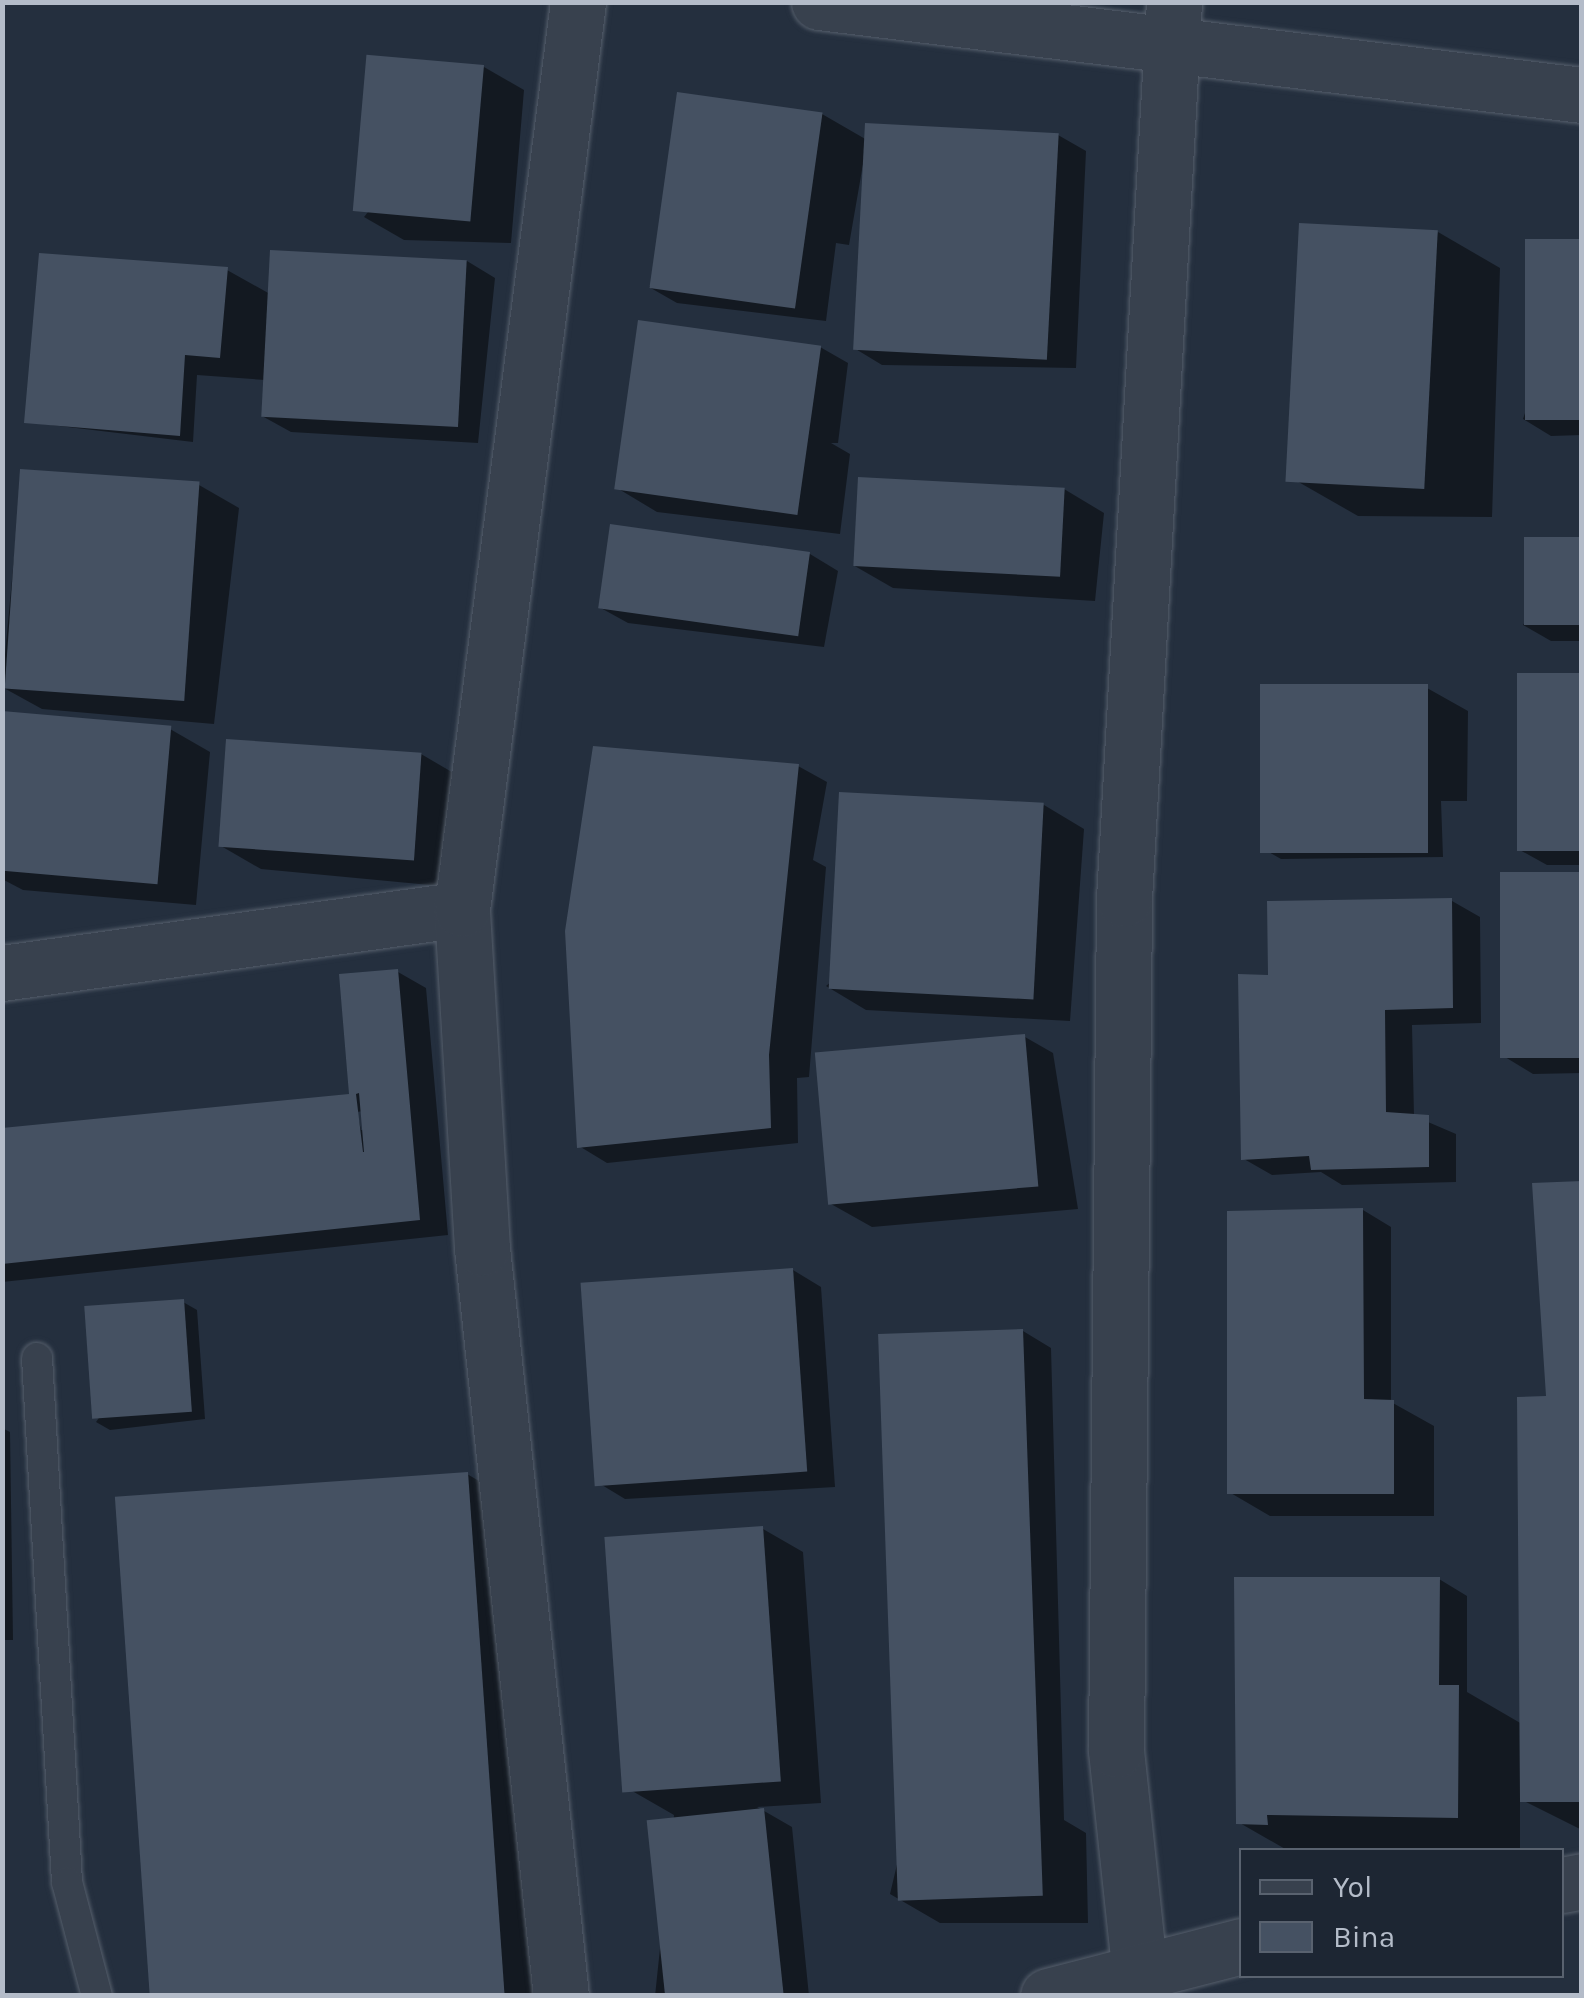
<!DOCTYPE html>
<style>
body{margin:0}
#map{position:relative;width:1584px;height:1998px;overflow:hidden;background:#242f3e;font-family:Karla,sans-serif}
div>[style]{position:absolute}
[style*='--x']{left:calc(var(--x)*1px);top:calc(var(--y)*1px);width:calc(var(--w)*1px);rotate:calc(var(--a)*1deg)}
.shadow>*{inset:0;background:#0007}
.building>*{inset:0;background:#455162;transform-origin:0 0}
.roads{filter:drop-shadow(0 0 2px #565f6c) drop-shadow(0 0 2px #565f6c)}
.lane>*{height:30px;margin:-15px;padding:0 15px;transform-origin:15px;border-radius:15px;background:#38414e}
.street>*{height:55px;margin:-27.5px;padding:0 27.5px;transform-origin:27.5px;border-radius:27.5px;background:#38414e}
span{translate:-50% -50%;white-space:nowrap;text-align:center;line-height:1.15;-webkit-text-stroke:8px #1d2633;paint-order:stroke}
.frame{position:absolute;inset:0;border:5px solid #b4bcc9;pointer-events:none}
.legend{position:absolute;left:1239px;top:1848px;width:325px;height:130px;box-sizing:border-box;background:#1d2633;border:2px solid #59626f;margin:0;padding:12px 18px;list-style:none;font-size:30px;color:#b4bcc9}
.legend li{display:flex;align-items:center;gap:20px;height:50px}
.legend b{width:50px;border:2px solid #59626f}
</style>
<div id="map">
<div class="shadow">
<div style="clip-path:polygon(484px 67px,524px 90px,511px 243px,404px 240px,364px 217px)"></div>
<div style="clip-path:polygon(822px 114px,867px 140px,1058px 135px,1086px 151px,1076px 368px,882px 365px,854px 348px,867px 141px,849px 245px,836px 243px,826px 321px,677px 303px,649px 287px)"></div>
<div style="clip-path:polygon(1438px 232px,1500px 268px,1492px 517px,1358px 516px,1295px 480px)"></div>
<div style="clip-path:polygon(1582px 242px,1582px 435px,1551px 436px,1523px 419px)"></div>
<div style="clip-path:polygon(467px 261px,495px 278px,478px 443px,291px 432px,262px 416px,265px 380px,197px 375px,193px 442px,26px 422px,227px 270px,270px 294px)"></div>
<div style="clip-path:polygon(820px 347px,848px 363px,838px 443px,831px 443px,850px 454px,840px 534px,657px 512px,617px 488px)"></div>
<div style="clip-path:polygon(22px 472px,199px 485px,239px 508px,214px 724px,42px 709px,2px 687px)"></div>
<div style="clip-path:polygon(1064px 489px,1104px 513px,1095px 601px,893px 588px,853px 565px)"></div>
<div style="clip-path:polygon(1582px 540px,1582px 641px,1551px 641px,1523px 625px)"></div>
<div style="clip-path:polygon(810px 554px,838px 571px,824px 647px,628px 623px,599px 607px)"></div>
<div style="clip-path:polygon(1582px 676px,1582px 865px,1547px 865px,1518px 849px)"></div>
<div style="clip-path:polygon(1427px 688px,1468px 711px,1467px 801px,1441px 801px,1443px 857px,1281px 859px,1267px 851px)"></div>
<div style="clip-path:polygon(2px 714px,170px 729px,210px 752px,196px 905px,23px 890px,2px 879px)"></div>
<div style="clip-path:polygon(421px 754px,462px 778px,451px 887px,261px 869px,221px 846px)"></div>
<div style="clip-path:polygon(798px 766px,827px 782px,813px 860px,826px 867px,809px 1077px,797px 1078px,798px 1143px,607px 1163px,579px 1146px,568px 931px)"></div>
<div style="clip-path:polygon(1044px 805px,1084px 829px,1070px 1021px,866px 1010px,826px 986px)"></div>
<div style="clip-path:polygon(1582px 874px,1582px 1073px,1533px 1074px,1505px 1057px)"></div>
<div style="clip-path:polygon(1452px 901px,1480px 917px,1481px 1023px,1412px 1025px,1414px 1116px,1456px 1134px,1456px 1182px,1342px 1185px,1321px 1172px,1272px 1175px,1244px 1159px,1271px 977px)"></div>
<div style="clip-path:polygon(evenodd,398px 972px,426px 988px,448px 1235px,2px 1282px,2px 1132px,352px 1097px,398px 972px,363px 1111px,364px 1130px,361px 1130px,357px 1112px,363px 1111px)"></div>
<div style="clip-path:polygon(1025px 1037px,1053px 1053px,1078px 1209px,872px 1227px,831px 1204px)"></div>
<div style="clip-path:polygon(1582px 1183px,1582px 1830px,1520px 1799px,1520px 1850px,1287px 1850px,1238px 1822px,1439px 1579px,1467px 1596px,1467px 1692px,1522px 1724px,1549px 1399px)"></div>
<div style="clip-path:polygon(1363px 1210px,1391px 1227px,1391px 1402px,1434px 1426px,1434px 1516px,1270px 1516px,1229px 1492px)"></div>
<div style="clip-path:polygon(793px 1270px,821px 1287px,835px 1487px,625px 1499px,597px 1482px)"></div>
<div style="clip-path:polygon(183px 1302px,197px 1310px,205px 1419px,110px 1430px,96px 1422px)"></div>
<div style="clip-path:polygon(1023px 1331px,1051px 1348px,1064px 1820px,1086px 1833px,1088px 1923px,940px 1923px,890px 1894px)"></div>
<div style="clip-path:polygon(2px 1428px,10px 1432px,13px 1640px,2px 1640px)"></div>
<div style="clip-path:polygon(467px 1474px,529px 1510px,567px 1996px,159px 1996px)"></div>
<div style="clip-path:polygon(763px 1529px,803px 1552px,821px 1803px,757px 1807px,792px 1827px,809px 1996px,655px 1996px,674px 1815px,627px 1788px)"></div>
</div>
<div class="building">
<div style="left:484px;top:65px;width:157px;height:118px;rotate:95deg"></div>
<div style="left:677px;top:92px;width:147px;height:198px;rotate:8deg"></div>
<div style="left:865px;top:123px;width:194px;height:227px;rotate:3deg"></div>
<div style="left:1299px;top:223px;width:139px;height:259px;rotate:3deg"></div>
<div style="left:1582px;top:239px;width:181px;height:57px;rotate:90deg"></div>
<div style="left:270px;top:250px;width:197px;height:167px;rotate:3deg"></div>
<div style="clip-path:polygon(39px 253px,228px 267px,220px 358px,185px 355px,180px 436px,24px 423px)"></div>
<div style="left:638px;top:320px;width:185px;height:171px;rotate:8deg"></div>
<div style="left:20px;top:469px;width:180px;height:220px;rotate:4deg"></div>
<div style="left:858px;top:477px;width:207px;height:89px;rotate:3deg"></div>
<div style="left:610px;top:524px;width:202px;height:85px;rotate:8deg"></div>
<div style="left:1582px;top:537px;width:88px;height:58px;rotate:90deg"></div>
<div style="left:1582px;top:673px;width:178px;height:65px;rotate:90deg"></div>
<div style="left:1260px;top:684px;width:168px;height:169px"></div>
<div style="left:2px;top:711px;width:170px;height:159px;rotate:5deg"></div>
<div style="left:226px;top:739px;width:196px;height:108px;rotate:4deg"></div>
<div style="clip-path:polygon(593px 746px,799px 764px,769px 1055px,771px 1128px,577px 1148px,565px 931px)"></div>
<div style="left:839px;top:792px;width:205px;height:197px;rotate:3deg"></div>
<div style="left:1582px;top:872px;width:186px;height:82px;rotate:90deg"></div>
<div style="clip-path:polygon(1452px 898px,1453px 1008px,1385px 1010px,1386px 1112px,1429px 1115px,1429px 1167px,1311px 1170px,1309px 1156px,1241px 1160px,1238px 974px,1268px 975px,1267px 901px)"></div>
<div style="clip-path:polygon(evenodd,398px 969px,420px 1220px,2px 1264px,2px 1128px,349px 1094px,339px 974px,398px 969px,359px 1093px,364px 1152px,363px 1152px,356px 1094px,359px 1093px)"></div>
<div style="left:1025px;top:1034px;width:153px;height:211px;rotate:85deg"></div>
<div style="clip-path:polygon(1582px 1181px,1582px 1802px,1520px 1802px,1517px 1397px,1546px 1396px,1532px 1183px)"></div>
<div style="clip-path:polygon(1363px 1208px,1364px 1399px,1394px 1400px,1394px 1494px,1227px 1494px,1227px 1211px)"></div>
<div style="left:793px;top:1268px;width:204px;height:213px;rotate:86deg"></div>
<div style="left:184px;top:1299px;width:113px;height:100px;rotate:86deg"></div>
<div style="left:1023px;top:1329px;width:567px;height:145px;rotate:88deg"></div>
<div style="left:468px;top:1472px;width:526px;height:354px;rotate:86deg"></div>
<div style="left:763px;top:1526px;width:256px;height:159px;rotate:86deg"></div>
<div style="clip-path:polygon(1234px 1577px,1440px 1577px,1439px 1685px,1459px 1685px,1458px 1818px,1267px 1815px,1268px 1825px,1236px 1824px)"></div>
<div style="left:764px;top:1808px;width:189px;height:118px;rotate:84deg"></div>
</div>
<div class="roads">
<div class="lane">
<div style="--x:37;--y:1358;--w:525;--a:86.72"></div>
<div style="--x:67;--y:1882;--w:118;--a:75.3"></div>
</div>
<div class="street">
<div style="--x:819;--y:2;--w:769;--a:6.95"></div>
<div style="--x:2;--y:973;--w:464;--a:-7.9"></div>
<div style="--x:1562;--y:1885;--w:20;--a:-11"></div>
<div style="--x:1139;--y:1966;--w:217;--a:-96.1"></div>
<div style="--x:1116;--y:1750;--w:851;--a:-89.46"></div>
<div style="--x:1124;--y:899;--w:898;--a:-86.81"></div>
<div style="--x:561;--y:1996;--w:752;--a:-96.03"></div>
<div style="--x:482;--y:1248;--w:340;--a:-93.4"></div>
<div style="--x:462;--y:909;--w:914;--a:-82.71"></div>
<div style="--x:1048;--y:1996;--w:200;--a:-14.5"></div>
</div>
</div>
<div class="frame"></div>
<ul class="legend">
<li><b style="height:12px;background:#38414e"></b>Yol</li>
<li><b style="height:28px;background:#455162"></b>Bina</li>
</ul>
</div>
